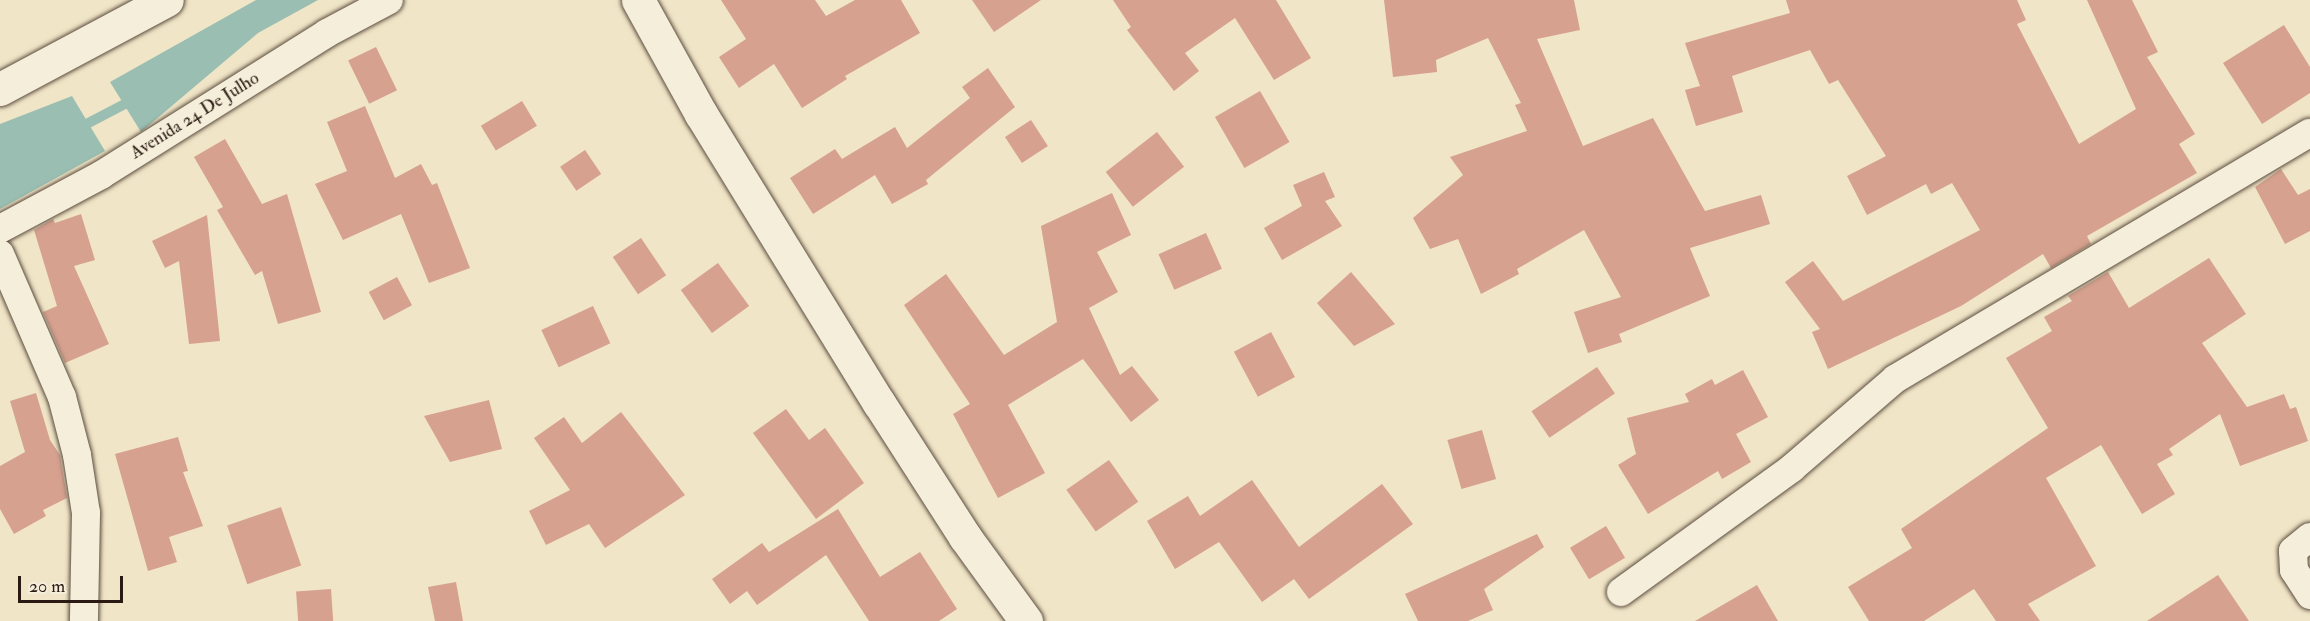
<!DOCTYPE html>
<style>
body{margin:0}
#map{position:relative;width:2310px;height:621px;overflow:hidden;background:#f0e5c6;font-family:"IM FELL Double Pica",serif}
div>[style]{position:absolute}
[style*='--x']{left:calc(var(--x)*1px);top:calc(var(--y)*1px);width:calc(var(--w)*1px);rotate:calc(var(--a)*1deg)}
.water>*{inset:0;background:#9abfb2}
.stream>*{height:10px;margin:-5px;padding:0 5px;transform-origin:5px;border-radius:5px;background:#9abfb2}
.building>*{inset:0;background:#d6a18f;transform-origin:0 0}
.roads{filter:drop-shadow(0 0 2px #5c4d40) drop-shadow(0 0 2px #5c4d40)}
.minor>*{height:28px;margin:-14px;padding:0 14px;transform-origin:14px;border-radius:14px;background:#f5eeda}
.tertiary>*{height:33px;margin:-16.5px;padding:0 16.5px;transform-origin:16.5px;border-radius:16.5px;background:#f5eeda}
span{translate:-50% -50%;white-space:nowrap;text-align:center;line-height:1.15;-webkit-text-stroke:4.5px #f5eeda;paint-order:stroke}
.street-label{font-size:18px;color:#2a1a13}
.scale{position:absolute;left:18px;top:576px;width:105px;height:27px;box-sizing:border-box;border:3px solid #2a1a13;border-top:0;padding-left:8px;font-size:18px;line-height:21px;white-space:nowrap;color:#2a1a13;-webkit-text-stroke:4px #f5eeda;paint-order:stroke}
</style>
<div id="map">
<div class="water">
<div style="clip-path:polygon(256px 0,318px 0,258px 33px,141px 132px,110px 82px)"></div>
<div style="clip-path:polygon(72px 96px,105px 151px,0 209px,0 124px)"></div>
</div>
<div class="stream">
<div style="--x:75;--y:130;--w:71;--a:-27.6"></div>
</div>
<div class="building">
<div style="clip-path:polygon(721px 0,815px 0,826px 16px,855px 0,901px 0,920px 33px,845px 76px,847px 79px,802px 108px,774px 64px,739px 88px,719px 57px,746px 39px)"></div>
<div style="clip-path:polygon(972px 0,1041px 0,994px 32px)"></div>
<div style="clip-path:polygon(1113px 0,1276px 0,1311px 58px,1274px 80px,1235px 18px,1185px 53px,1199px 71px,1174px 91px,1127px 30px,1131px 27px)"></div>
<div style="clip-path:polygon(1384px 0,1574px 0,1580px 30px,1537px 39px,1583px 146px,1653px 118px,1705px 211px,1761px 195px,1770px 224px,1690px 248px,1710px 296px,1619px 334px,1622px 342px,1588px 353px,1574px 312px,1621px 297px,1584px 230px,1517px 269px,1519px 274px,1481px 294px,1458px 239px,1430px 249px,1413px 218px,1463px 175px,1450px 157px,1527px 131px,1515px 105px,1521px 103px,1488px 38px,1436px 60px,1437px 72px,1393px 77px)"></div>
<div style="clip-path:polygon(1786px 0,2017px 0,2026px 20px,2017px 24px,2079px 144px,2136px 109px,2087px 0,2132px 0,2158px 52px,2147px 57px,2195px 134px,2179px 144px,2197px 173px,2087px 236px,2091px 244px,2051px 268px,2043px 254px,1961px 306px,1828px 369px,1812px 332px,1820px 329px,1785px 282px,1813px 261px,1843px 301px,1980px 230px,1952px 183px,1931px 194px,1926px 184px,1867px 215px,1847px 176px,1886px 156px,1838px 80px,1829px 84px,1810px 50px,1732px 76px,1743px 112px,1696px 126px,1685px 90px,1700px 86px,1685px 43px,1790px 13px)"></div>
<div style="clip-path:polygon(2284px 25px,2310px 67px,2310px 93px,2262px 124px,2223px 63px)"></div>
<div style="left:376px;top:47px;width:48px;height:31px;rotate:64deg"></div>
<div style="clip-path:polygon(988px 68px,1015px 107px,926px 180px,928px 184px,892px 204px,875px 175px,813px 214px,790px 178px,835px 149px,842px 159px,895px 127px,907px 148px,970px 98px,962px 87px)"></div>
<div style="left:1260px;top:91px;width:59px;height:52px;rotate:60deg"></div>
<div style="left:522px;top:101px;width:29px;height:48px;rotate:59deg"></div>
<div style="clip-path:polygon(365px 106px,395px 178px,421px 164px,432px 185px,437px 183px,470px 268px,429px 283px,401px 214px,343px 240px,315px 184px,347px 171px,327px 122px)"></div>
<div style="left:1031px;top:120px;width:31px;height:31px;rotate:57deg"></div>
<div style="left:1157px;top:132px;width:44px;height:65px;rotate:52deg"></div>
<div style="clip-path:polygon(225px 139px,262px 204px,287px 194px,321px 312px,278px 324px,262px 271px,255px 275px,217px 210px,223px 207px,194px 157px)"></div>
<div style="left:585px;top:150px;width:29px;height:30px;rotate:56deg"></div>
<div style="clip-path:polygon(2281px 169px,2298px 195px,2310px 189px,2310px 231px,2285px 244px,2255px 187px)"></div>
<div style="clip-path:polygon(1324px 172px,1335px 197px,1325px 201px,1342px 226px,1282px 260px,1264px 228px,1302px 206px,1293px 185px)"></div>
<div style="clip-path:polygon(1112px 193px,1131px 235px,1097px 252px,1118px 292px,1089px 308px,1120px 375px,1132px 366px,1159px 400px,1131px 422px,1083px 359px,1008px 405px,1045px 473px,998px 498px,953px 414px,970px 404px,904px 305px,946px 274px,1004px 355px,1057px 322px,1041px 226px)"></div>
<div style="clip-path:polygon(81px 214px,95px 260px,74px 266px,109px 344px,65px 363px,43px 312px,57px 306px,34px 230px,53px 219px,55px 223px)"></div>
<div style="clip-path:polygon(207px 215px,220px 341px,189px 344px,179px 261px,165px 268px,152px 241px)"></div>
<div style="left:1206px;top:233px;width:39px;height:52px;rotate:66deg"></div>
<div style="left:641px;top:238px;width:45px;height:34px;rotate:56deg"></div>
<div style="clip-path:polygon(2209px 258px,2246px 314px,2202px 343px,2247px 407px,2284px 394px,2290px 409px,2296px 407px,2308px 441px,2240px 466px,2220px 414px,2169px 449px,2173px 455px,2157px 464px,2175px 494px,2142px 514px,2101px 445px,2046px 478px,2096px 566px,2028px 604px,2040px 621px,1996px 621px,1974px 589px,1924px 621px,1869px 621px,1848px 587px,1912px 548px,1901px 529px,2048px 428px,2006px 358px,2052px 331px,2044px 317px,2072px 301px,2068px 296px,2108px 272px,2129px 308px)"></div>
<div style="left:718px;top:263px;width:53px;height:46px;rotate:54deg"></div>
<div style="clip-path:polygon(1351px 272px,1395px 324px,1354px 346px,1317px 303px)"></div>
<div style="left:397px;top:277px;width:32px;height:32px;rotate:62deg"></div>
<div style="left:593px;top:306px;width:41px;height:57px;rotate:65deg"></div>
<div style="left:1271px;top:332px;width:51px;height:42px;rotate:62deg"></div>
<div style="left:1597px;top:367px;width:32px;height:79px;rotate:56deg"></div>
<div style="clip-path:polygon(1743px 370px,1768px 417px,1736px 434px,1751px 462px,1722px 479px,1718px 471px,1648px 514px,1618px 465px,1636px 454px,1627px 418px,1689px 402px,1685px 394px,1712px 379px,1715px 385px)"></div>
<div style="clip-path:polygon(36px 393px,50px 440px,60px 455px,67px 498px,43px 510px,46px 516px,14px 534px,0 509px,0 466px,25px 452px,10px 401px)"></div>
<div style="clip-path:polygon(489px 400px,502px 449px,450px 462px,424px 416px)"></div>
<div style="clip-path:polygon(786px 409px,809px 440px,825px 428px,864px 483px,816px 519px,753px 433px)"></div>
<div style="clip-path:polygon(621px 412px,685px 495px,605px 548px,589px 524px,546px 545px,529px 511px,570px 490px,534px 438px,564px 417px,582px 443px)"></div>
<div style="left:1482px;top:430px;width:51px;height:36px;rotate:74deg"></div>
<div style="clip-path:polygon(178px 437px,188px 471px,183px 472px,203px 526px,169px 537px,177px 562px,148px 571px,115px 454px)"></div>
<div style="left:1109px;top:460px;width:51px;height:52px;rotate:55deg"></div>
<div style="clip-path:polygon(1252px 480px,1299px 547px,1382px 484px,1413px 524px,1309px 599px,1294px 579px,1262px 602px,1219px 542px,1175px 569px,1147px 521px,1188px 496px,1200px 516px)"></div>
<div style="left:281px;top:507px;width:62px;height:57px;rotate:71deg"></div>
<div style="clip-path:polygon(838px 509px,880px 577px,920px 552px,957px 609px,939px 621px,869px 621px,826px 555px,757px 605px,747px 591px,730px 604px,712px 579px,762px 543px,769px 552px)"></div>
<div style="left:1606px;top:526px;width:37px;height:42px;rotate:59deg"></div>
<div style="clip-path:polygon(1537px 534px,1544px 547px,1484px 589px,1493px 610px,1468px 621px,1418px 621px,1405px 594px)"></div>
<div style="clip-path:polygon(2218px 575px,2249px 621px,2147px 621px)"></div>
<div style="clip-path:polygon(456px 582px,463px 621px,435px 621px,428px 587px)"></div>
<div style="clip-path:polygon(1757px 585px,1778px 621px,1695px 621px)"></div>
<div style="left:331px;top:589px;width:32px;height:35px;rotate:86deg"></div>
</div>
<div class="roads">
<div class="minor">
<div style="--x:0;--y:229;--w:115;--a:-28.1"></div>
<div style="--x:101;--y:175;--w:267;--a:-32.1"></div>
<div style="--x:327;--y:33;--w:70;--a:-28"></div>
<div style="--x:0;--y:254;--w:156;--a:66.6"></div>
<div style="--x:62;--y:397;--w:60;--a:75.5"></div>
<div style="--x:77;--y:455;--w:59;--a:81.2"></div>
<div style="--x:86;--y:513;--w:108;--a:91.1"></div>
<div style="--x:2310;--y:537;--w:22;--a:141"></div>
<div style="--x:2293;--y:551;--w:19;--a:87"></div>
<div style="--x:2294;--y:570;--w:30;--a:57"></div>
<div style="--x:1621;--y:592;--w:211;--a:-35.9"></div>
<div style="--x:1792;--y:468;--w:136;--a:-40.8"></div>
<div style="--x:1895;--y:379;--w:482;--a:-30.7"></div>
</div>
<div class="tertiary">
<div style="--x:638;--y:0;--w:130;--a:61.1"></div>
<div style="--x:701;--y:114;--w:339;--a:58.4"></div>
<div style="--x:879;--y:403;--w:159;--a:57.3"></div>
<div style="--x:965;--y:537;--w:104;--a:54"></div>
<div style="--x:0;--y:89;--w:189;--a:-28.1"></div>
</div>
</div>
<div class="street-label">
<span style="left:195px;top:116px;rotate:-32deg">Avenida 24 De Julho</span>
</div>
<div class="scale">20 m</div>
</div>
